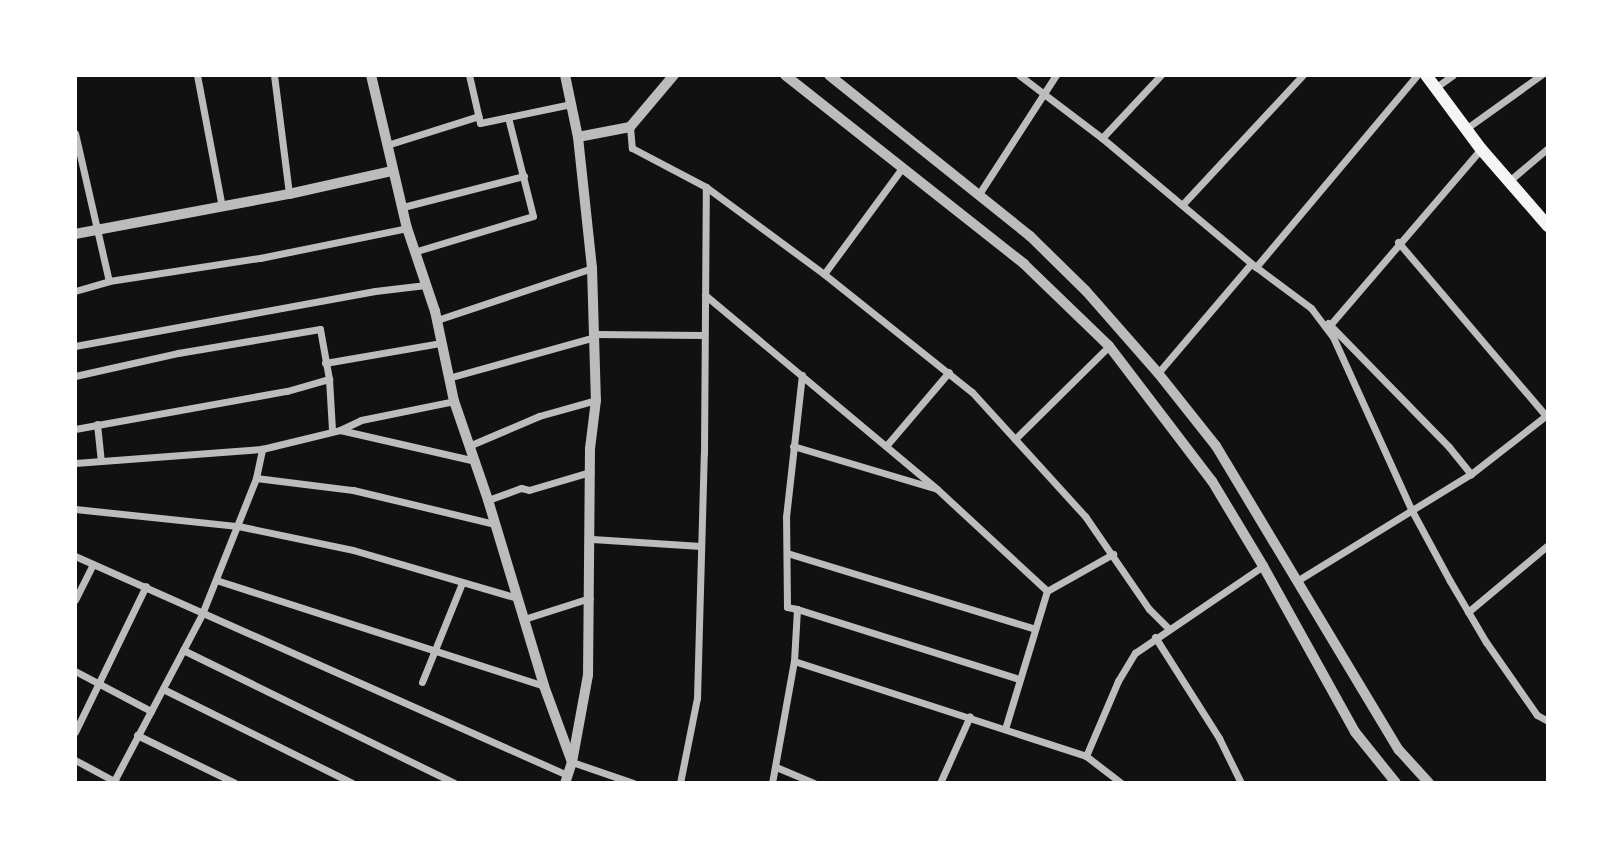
<!DOCTYPE html>
<style>
body{margin:0}
#map{position:relative;width:1623px;height:858px;overflow:hidden;background:#111;font-family:"DM Sans",sans-serif}
div>[style]{position:absolute}
[style*='--x']{left:calc(var(--x)*1px);top:calc(var(--y)*1px);width:calc(var(--w)*1px);rotate:calc(var(--a)*1deg)}
.minor>*{height:7px;margin:-3.5px;padding:0 3.5px;transform-origin:3.5px;border-radius:3.5px;background:#bcbcbc}
.tertiary>*{height:10px;margin:-5px;padding:0 5px;transform-origin:5px;border-radius:5px;background:#bcbcbc}
.secondary>*{height:12px;margin:-6px;padding:0 6px;transform-origin:6px;border-radius:6px;background:#f5f5f5}
span{translate:-50% -50%;white-space:nowrap;text-align:center;line-height:1.15;-webkit-text-stroke:5px #fff;paint-order:stroke}
.frame{position:absolute;inset:0;border:77px solid #fff;pointer-events:none}
</style>
<div id="map">
<div class="minor">
<div style="--x:197;--y:75;--w:134;--a:79.3"></div>
<div style="--x:274;--y:75;--w:120;--a:82.8"></div>
<div style="--x:469;--y:75;--w:49;--a:77.1"></div>
<div style="--x:480;--y:123;--w:93;--a:-11.8"></div>
<div style="--x:1019;--y:75;--w:104;--a:37.2"></div>
<div style="--x:1102;--y:138;--w:201;--a:40"></div>
<div style="--x:1256;--y:267;--w:251;--a:-50"></div>
<div style="--x:1435;--y:88;--w:22;--a:-36"></div>
<div style="--x:630;--y:127;--w:21;--a:85"></div>
<div style="--x:632;--y:148;--w:84;--a:27.8"></div>
<div style="--x:706;--y:187;--w:147;--a:36.4"></div>
<div style="--x:824;--y:274;--w:189;--a:38.6"></div>
<div style="--x:972;--y:392;--w:168;--a:47.7"></div>
<div style="--x:1085;--y:516;--w:113;--a:55.5"></div>
<div style="--x:1149;--y:609;--w:28;--a:45"></div>
<div style="--x:1467;--y:128;--w:91;--a:-35.6"></div>
<div style="--x:75;--y:133;--w:152;--a:77.1"></div>
<div style="--x:1102;--y:138;--w:86;--a:-46.9"></div>
<div style="--x:387;--y:145;--w:96;--a:-17.5"></div>
<div style="--x:1509;--y:181;--w:51;--a:-40.2"></div>
<div style="--x:979;--y:194;--w:142;--a:-57.1"></div>
<div style="--x:1182;--y:205;--w:178;--a:-47.1"></div>
<div style="--x:403;--y:207;--w:125;--a:-14.4"></div>
<div style="--x:1398;--y:242;--w:228;--a:49.6"></div>
<div style="--x:417;--y:251;--w:121;--a:-16.8"></div>
<div style="--x:533;--y:216;--w:102;--a:-104.2"></div>
<div style="--x:1256;--y:267;--w:69;--a:36.7"></div>
<div style="--x:1311;--y:308;--w:36;--a:53"></div>
<div style="--x:1333;--y:337;--w:189;--a:65.6"></div>
<div style="--x:1411;--y:509;--w:82;--a:61.6"></div>
<div style="--x:1450;--y:581;--w:71;--a:59.5"></div>
<div style="--x:1486;--y:642;--w:89;--a:55.1"></div>
<div style="--x:1537;--y:715;--w:13;--a:29"></div>
<div style="--x:824;--y:274;--w:133;--a:-53.6"></div>
<div style="--x:75;--y:291;--w:35;--a:-16"></div>
<div style="--x:109;--y:281;--w:153;--a:-8.7"></div>
<div style="--x:260;--y:258;--w:150;--a:-11.5"></div>
<div style="--x:705;--y:295;--w:302;--a:39.9"></div>
<div style="--x:937;--y:489;--w:150;--a:42.8"></div>
<div style="--x:437;--y:320;--w:163;--a:-18.5"></div>
<div style="--x:1328;--y:323;--w:173;--a:45.7"></div>
<div style="--x:1449;--y:447;--w:35;--a:51"></div>
<div style="--x:1330;--y:325;--w:232;--a:-49.4"></div>
<div style="--x:595;--y:334;--w:108;--a:0.5"></div>
<div style="--x:75;--y:346;--w:305;--a:-10.4"></div>
<div style="--x:375;--y:291;--w:51;--a:-6.7"></div>
<div style="--x:325;--y:363;--w:118;--a:-9.8"></div>
<div style="--x:1158;--y:373;--w:142;--a:-49.6"></div>
<div style="--x:75;--y:376;--w:106;--a:-12.6"></div>
<div style="--x:178;--y:353;--w:144;--a:-9.6"></div>
<div style="--x:320;--y:329;--w:51;--a:79.8"></div>
<div style="--x:329;--y:379;--w:51;--a:86.6"></div>
<div style="--x:448;--y:378;--w:153;--a:-15.6"></div>
<div style="--x:97;--y:424;--w:37;--a:84"></div>
<div style="--x:75;--y:429;--w:215;--a:-10.2"></div>
<div style="--x:287;--y:391;--w:44;--a:-15.9"></div>
<div style="--x:340;--y:430;--w:139;--a:12.9"></div>
<div style="--x:1015;--y:439;--w:132;--a:-44.7"></div>
<div style="--x:471;--y:445;--w:74;--a:-23.1"></div>
<div style="--x:539;--y:416;--w:59;--a:-15.7"></div>
<div style="--x:793;--y:446;--w:147;--a:16.6"></div>
<div style="--x:886;--y:446;--w:97;--a:-49.6"></div>
<div style="--x:75;--y:463;--w:188;--a:-4.3"></div>
<div style="--x:256;--y:478;--w:98;--a:7.1"></div>
<div style="--x:353;--y:490;--w:146;--a:13.5"></div>
<div style="--x:488;--y:500;--w:35;--a:-20"></div>
<div style="--x:521;--y:488;--w:8;--a:14"></div>
<div style="--x:529;--y:490;--w:64;--a:-16.4"></div>
<div style="--x:75;--y:509;--w:164;--a:6"></div>
<div style="--x:238;--y:526;--w:117;--a:11.8"></div>
<div style="--x:353;--y:550;--w:171;--a:16.3"></div>
<div style="--x:592;--y:539;--w:109;--a:3.7"></div>
<div style="--x:787;--y:553;--w:257;--a:17"></div>
<div style="--x:75;--y:556;--w:539;--a:23.99"></div>
<div style="--x:1300;--y:579;--w:201;--a:-31.6"></div>
<div style="--x:1471;--y:474;--w:98;--a:-37.9"></div>
<div style="--x:216;--y:580;--w:345;--a:17.9"></div>
<div style="--x:75;--y:600;--w:40;--a:-63.4"></div>
<div style="--x:797;--y:609;--w:233;--a:17.5"></div>
<div style="--x:1468;--y:612;--w:104;--a:-39.9"></div>
<div style="--x:524;--y:619;--w:69;--a:-17.7"></div>
<div style="--x:1155;--y:637;--w:120;--a:57.6"></div>
<div style="--x:1219;--y:738;--w:50;--a:63.9"></div>
<div style="--x:183;--y:650;--w:302;--a:26.1"></div>
<div style="--x:794;--y:661;--w:307;--a:18"></div>
<div style="--x:1086;--y:756;--w:44;--a:37.6"></div>
<div style="--x:75;--y:671;--w:86;--a:27.8"></div>
<div style="--x:422;--y:682;--w:107;--a:-68"></div>
<div style="--x:163;--y:689;--w:211;--a:26.4"></div>
<div style="--x:1005;--y:729;--w:144;--a:-73.1"></div>
<div style="--x:1047;--y:591;--w:76;--a:-29.3"></div>
<div style="--x:75;--y:732;--w:162;--a:-64.1"></div>
<div style="--x:137;--y:735;--w:109;--a:26.1"></div>
<div style="--x:1086;--y:756;--w:82;--a:-66.9"></div>
<div style="--x:1118;--y:681;--w:33;--a:-59"></div>
<div style="--x:1135;--y:653;--w:155;--a:-34.2"></div>
<div style="--x:75;--y:760;--w:47;--a:28.2"></div>
<div style="--x:572;--y:762;--w:65;--a:19"></div>
<div style="--x:776;--y:767;--w:41;--a:22.8"></div>
<div style="--x:113;--y:783;--w:191;--a:-62.2"></div>
<div style="--x:202;--y:614;--w:146;--a:-68.3"></div>
<div style="--x:256;--y:478;--w:30;--a:-78"></div>
<div style="--x:262;--y:449;--w:80;--a:-13.7"></div>
<div style="--x:340;--y:430;--w:23;--a:-25"></div>
<div style="--x:361;--y:420;--w:95;--a:-11.5"></div>
<div style="--x:680;--y:783;--w:87;--a:-78.7"></div>
<div style="--x:697;--y:698;--w:245;--a:-88.4"></div>
<div style="--x:704;--y:453;--w:266;--a:-89.6"></div>
<div style="--x:772;--y:783;--w:124;--a:-79.8"></div>
<div style="--x:794;--y:661;--w:52;--a:-86.7"></div>
<div style="--x:797;--y:609;--w:10;--a:-169"></div>
<div style="--x:787;--y:607;--w:90;--a:-90.6"></div>
<div style="--x:786;--y:517;--w:143;--a:-83.6"></div>
<div style="--x:940;--y:783;--w:73;--a:-65.9"></div>
</div>
<div class="tertiary">
<div style="--x:371;--y:75;--w:157;--a:76.8"></div>
<div style="--x:407;--y:228;--w:88;--a:71.4"></div>
<div style="--x:435;--y:311;--w:92;--a:78.1"></div>
<div style="--x:454;--y:401;--w:105;--a:71"></div>
<div style="--x:488;--y:500;--w:194;--a:73.2"></div>
<div style="--x:544;--y:686;--w:81;--a:69.8"></div>
<div style="--x:565;--y:75;--w:63;--a:78.2"></div>
<div style="--x:578;--y:137;--w:132;--a:83.9"></div>
<div style="--x:592;--y:268;--w:132;--a:88.3"></div>
<div style="--x:596;--y:400;--w:49;--a:97"></div>
<div style="--x:590;--y:449;--w:226;--a:90.5"></div>
<div style="--x:588;--y:675;--w:88;--a:100.4"></div>
<div style="--x:572;--y:762;--w:22;--a:108"></div>
<div style="--x:785;--y:75;--w:305;--a:38.3"></div>
<div style="--x:1024;--y:264;--w:118;--a:44"></div>
<div style="--x:1109;--y:346;--w:170;--a:52.7"></div>
<div style="--x:1212;--y:481;--w:99;--a:59"></div>
<div style="--x:1263;--y:566;--w:190;--a:61"></div>
<div style="--x:1355;--y:732;--w:65;--a:51.2"></div>
<div style="--x:829;--y:75;--w:258;--a:38.7"></div>
<div style="--x:1030;--y:236;--w:78;--a:44.5"></div>
<div style="--x:1086;--y:291;--w:109;--a:48.7"></div>
<div style="--x:1158;--y:373;--w:93;--a:51.5"></div>
<div style="--x:1216;--y:446;--w:355;--a:59"></div>
<div style="--x:1399;--y:750;--w:45;--a:47.7"></div>
<div style="--x:578;--y:137;--w:53;--a:-10.9"></div>
<div style="--x:630;--y:127;--w:68;--a:-49.8"></div>
<div style="--x:75;--y:234;--w:218;--a:-10.6"></div>
<div style="--x:289;--y:194;--w:106;--a:-12.6"></div>
</div>
<div class="secondary">
<div style="--x:1426;--y:75;--w:92;--a:53.4"></div>
<div style="--x:1481;--y:149;--w:102;--a:49"></div>
</div>
<div class="frame"></div>
</div>
